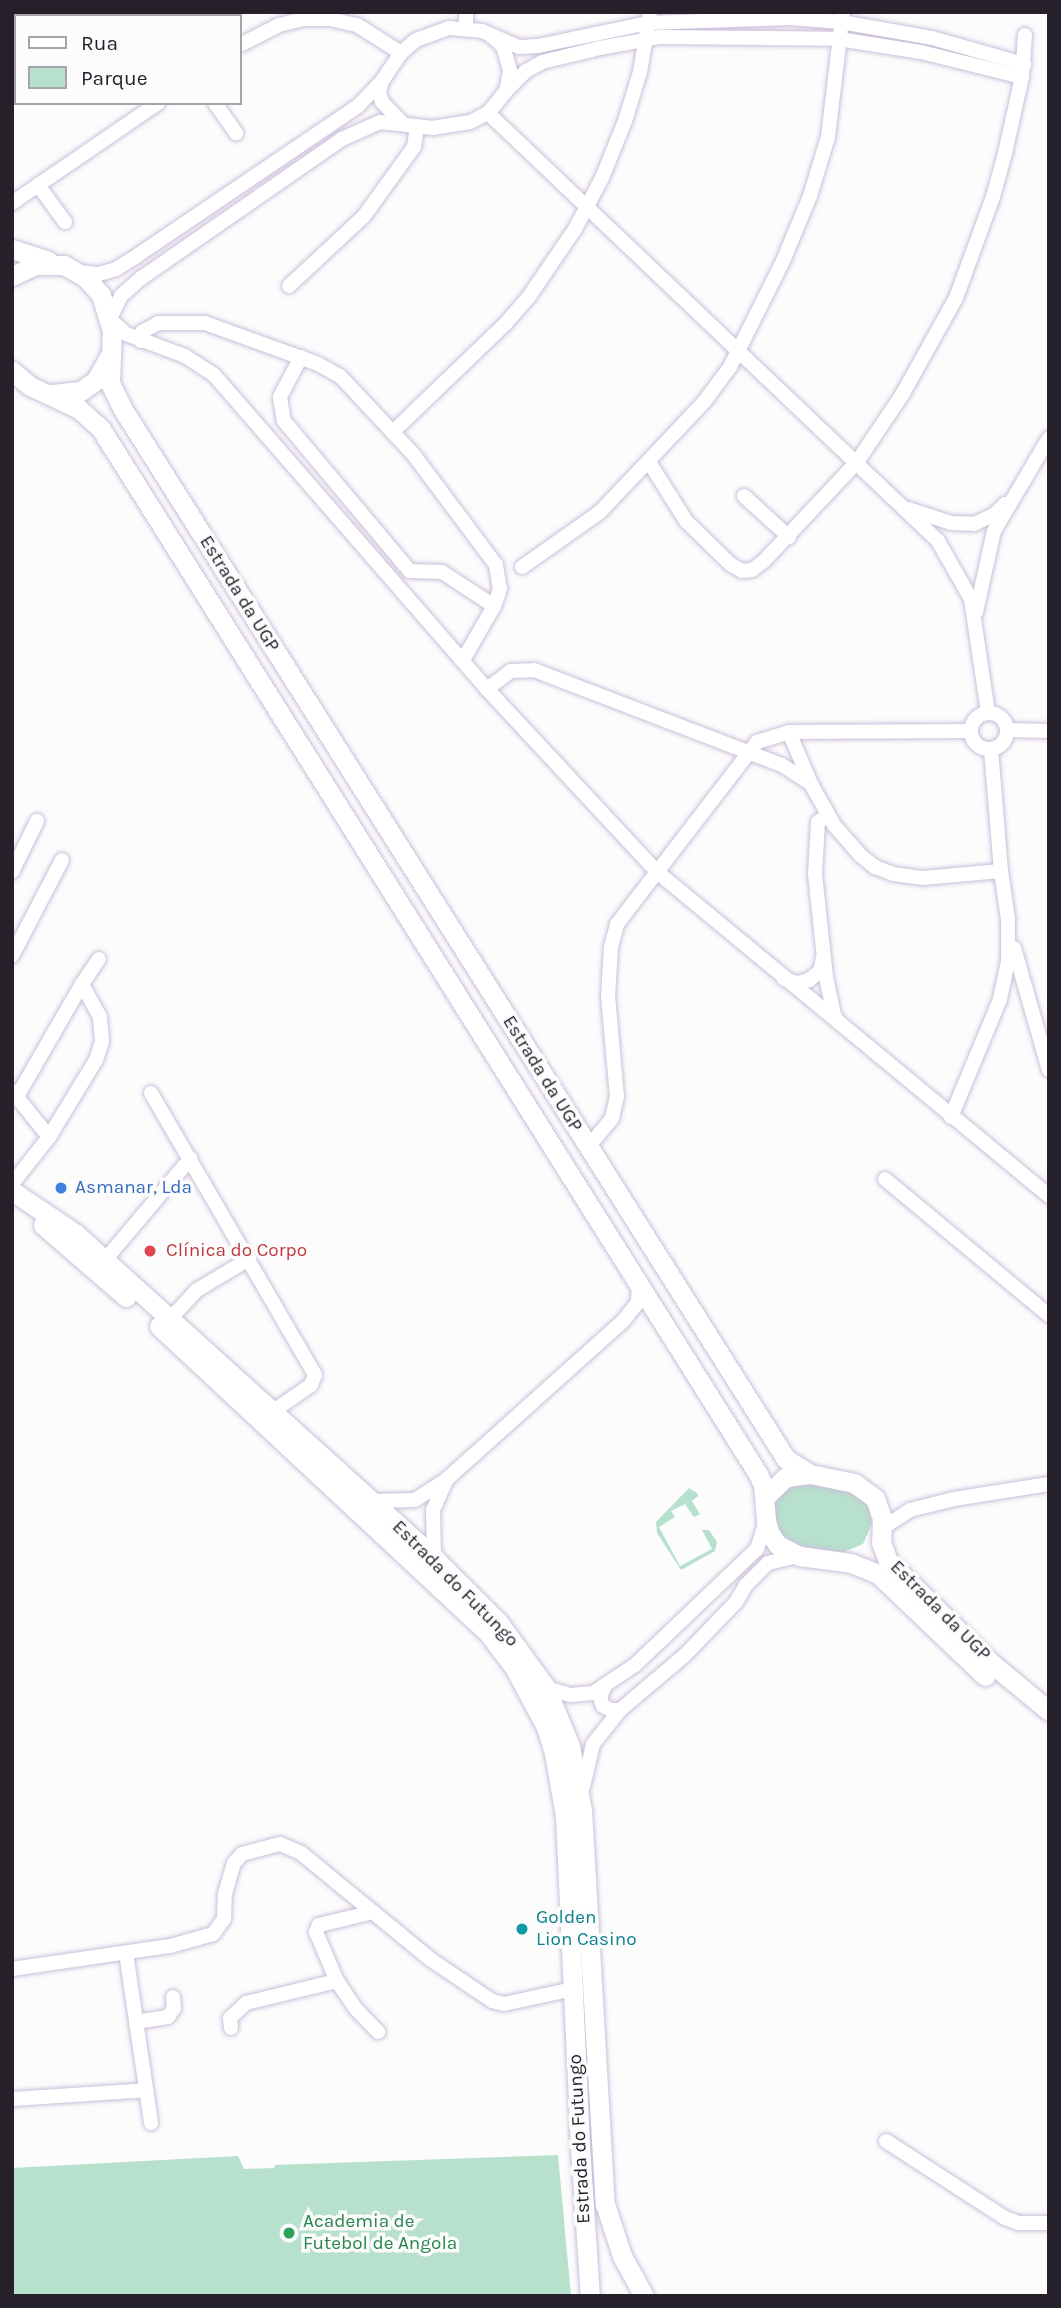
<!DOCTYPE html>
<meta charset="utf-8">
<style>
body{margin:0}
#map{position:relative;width:1061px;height:2308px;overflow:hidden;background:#fcfcfc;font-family:Karla,sans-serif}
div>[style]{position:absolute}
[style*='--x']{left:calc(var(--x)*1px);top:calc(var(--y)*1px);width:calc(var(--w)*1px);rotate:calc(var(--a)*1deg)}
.green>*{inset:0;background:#b7e0cd}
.roads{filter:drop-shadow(0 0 2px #ccbedb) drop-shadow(0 0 2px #ccbedb)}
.minor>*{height:14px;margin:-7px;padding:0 7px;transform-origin:7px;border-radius:7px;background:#fff}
.minor>.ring{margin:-7px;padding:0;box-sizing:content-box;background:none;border:14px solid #fff;border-radius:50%}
.major>*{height:19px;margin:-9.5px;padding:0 9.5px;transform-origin:9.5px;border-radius:9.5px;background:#fff}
.dots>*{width:19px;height:19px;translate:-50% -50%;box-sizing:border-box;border:4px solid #fcfcfc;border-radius:50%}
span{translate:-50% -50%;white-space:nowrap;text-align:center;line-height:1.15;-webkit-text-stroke:7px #fcfcfc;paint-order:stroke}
.street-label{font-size:19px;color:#25202a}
.shop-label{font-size:19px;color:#366cbe}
.left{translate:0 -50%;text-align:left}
.health-label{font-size:19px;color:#be3a42}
.culture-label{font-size:19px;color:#0d838f}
.leisure-label{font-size:19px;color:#27864d}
.frame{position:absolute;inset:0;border:14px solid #25202a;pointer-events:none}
.legend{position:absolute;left:14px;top:14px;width:228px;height:91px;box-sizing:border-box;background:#fcfcfc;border:2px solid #a6a4a8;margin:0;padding:9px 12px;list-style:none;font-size:21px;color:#25202a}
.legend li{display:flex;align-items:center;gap:14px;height:35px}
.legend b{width:35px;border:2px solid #a6a4a8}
</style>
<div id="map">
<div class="green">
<div style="clip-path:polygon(802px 1482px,853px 1489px,868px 1503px,872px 1524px,863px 1544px,844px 1552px,794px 1547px,784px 1542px,770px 1512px,782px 1491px)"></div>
<div style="clip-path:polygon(689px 1488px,697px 1493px,698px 1496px,692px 1501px,700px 1514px,694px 1517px,685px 1504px,671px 1511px,675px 1517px,659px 1527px,680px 1566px,712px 1549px,702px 1530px,709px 1530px,717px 1542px,715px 1551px,681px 1570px,657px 1533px,656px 1522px)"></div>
<div style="clip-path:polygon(558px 2155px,571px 2296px,12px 2296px,12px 2168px,238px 2156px,244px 2169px,274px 2168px,275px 2165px)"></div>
</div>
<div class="roads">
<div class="minor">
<div style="--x:466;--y:28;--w:16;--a:-90"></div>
<div style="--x:489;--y:34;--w:18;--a:41"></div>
<div style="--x:503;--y:46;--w:26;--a:74"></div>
<div style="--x:510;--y:71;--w:20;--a:101"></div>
<div style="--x:506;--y:91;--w:28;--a:129"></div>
<div style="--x:488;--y:113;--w:20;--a:153"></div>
<div style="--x:470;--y:122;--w:37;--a:171"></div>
<div style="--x:433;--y:128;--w:53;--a:-173.5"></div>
<div style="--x:380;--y:122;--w:42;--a:155.9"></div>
<div style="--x:342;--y:139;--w:244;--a:145.3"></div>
<div style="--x:141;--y:278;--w:27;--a:138"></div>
<div style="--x:121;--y:296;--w:25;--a:116"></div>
<div style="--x:110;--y:319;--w:22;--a:43"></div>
<div style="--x:126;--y:334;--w:63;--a:20.4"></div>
<div style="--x:185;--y:356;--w:35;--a:33"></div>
<div style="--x:214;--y:375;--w:416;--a:49"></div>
<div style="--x:487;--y:689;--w:248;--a:47.1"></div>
<div style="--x:656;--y:871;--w:510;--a:39.59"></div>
<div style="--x:240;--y:45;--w:44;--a:-27.1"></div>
<div style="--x:279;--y:25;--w:25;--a:-14"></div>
<div style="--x:303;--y:19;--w:27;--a:0"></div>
<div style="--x:330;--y:19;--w:28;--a:13"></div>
<div style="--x:357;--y:25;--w:52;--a:32.5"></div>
<div style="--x:382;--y:81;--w:11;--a:105"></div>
<div style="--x:379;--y:92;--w:10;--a:73"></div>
<div style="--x:382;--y:102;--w:29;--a:46"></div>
<div style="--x:507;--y:90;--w:27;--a:-45"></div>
<div style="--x:526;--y:71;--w:18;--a:-29"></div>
<div style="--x:542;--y:62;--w:60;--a:-13.6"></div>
<div style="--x:600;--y:48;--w:61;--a:-10.4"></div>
<div style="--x:660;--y:37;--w:179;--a:0.6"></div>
<div style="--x:839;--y:39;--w:83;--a:9"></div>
<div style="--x:921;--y:52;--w:104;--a:13.9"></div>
<div style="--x:215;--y:103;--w:37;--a:55"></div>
<div style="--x:488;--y:113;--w:621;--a:43.56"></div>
<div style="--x:938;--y:541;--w:67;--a:60.4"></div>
<div style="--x:971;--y:599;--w:115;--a:81.5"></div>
<div style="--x:38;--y:185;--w:46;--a:53.9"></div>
<div style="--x:12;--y:203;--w:177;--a:-34.4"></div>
<div style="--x:79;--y:272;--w:20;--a:6"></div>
<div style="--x:99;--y:274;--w:18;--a:-16"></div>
<div style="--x:116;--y:269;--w:26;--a:-32"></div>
<div style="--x:138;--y:255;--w:266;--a:-34.1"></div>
<div style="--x:358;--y:106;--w:35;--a:-46"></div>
<div style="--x:382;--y:81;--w:34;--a:-56"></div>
<div style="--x:401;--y:53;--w:20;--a:-41"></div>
<div style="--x:416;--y:40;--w:35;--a:-20"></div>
<div style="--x:449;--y:28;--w:33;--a:5"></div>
<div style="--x:482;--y:31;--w:40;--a:23.4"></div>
<div style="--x:519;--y:47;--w:19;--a:-3"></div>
<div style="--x:538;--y:46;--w:112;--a:-11.8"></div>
<div style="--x:648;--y:23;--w:142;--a:-2"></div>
<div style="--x:790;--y:18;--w:51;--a:4.5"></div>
<div style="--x:841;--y:22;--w:92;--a:10"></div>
<div style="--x:932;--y:38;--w:96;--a:15.8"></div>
<div style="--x:289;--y:286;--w:103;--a:-43"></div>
<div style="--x:364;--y:216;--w:85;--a:-54.1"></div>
<div style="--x:414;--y:147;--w:21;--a:-82"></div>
<div style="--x:141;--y:341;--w:9;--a:-84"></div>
<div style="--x:142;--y:332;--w:18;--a:-29"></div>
<div style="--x:158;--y:323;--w:47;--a:0"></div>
<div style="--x:205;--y:323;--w:120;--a:19.9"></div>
<div style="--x:318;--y:364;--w:25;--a:29"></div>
<div style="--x:340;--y:376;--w:107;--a:46.9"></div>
<div style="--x:413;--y:454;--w:139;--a:53.2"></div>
<div style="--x:496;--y:565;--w:24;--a:81"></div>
<div style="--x:500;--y:589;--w:18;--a:109"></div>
<div style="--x:494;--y:606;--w:62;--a:119.9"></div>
<div style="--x:301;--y:357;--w:45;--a:117.7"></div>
<div style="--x:280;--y:397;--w:24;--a:81"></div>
<div style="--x:284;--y:421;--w:196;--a:50"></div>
<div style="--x:410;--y:571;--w:32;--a:2"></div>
<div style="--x:442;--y:572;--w:62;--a:33.2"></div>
<div style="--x:399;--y:426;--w:149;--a:-43.9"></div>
<div style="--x:506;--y:323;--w:37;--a:-49"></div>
<div style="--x:530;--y:295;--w:80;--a:-55.7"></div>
<div style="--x:575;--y:229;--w:58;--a:-62.1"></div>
<div style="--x:602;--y:178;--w:61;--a:-68"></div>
<div style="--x:625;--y:121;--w:51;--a:-73"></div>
<div style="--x:640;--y:72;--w:61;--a:-80.5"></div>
<div style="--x:649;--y:462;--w:70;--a:57.9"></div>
<div style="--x:686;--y:521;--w:62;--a:44.3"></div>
<div style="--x:730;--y:564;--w:14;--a:30"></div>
<div style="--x:742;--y:571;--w:10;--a:-6"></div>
<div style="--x:752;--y:570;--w:15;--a:-37"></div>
<div style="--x:764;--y:561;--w:136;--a:-46.8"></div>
<div style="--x:857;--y:462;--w:81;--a:-56.1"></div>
<div style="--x:902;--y:395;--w:111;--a:-60.9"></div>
<div style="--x:956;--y:298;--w:108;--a:-69.9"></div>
<div style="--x:993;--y:197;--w:46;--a:-74.7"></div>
<div style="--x:1005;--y:153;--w:78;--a:-77.4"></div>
<div style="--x:1022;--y:77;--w:42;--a:-85.9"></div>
<div style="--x:744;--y:496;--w:61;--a:42.3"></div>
<div style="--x:908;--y:509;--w:45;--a:18"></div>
<div style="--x:951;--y:523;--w:23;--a:2"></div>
<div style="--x:974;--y:524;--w:23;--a:-25"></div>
<div style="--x:995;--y:514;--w:14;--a:-45"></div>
<div style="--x:522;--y:567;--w:95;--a:-35.2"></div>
<div style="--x:600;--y:512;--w:151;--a:-46.6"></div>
<div style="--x:704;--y:402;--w:44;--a:-53.4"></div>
<div style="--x:730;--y:367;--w:119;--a:-63.4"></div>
<div style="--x:783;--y:261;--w:70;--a:-67.4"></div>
<div style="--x:810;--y:196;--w:62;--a:-73"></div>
<div style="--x:828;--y:137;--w:126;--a:-83.2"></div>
<div style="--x:976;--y:612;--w:83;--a:-77.5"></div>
<div style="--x:994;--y:531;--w:108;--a:-59.4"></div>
<div style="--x:487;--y:689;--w:30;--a:-37"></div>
<div style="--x:511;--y:671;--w:23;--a:-2"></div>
<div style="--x:534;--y:670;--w:266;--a:21"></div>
<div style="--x:782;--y:765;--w:35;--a:33"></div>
<div class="ring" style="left:971px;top:713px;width:22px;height:22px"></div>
<div style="--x:1007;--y:730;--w:42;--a:1.4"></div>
<div style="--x:789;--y:732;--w:56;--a:67.1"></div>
<div style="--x:811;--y:784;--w:47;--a:60.7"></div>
<div style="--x:834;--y:825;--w:40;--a:49"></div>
<div style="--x:860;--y:855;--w:19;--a:39"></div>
<div style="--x:875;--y:867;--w:19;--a:21"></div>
<div style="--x:893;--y:874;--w:30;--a:8"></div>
<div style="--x:923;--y:878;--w:78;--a:-5.1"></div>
<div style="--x:828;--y:815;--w:12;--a:145"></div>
<div style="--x:818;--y:822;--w:52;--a:93.3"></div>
<div style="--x:815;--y:874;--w:104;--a:83.9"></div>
<div style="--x:826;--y:977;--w:39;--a:78"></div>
<div style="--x:834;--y:1015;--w:9;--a:58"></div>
<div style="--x:12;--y:872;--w:57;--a:-63.9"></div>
<div style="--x:1014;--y:948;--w:127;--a:74"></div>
<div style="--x:12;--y:956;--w:108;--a:-62.5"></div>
<div style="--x:784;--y:979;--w:14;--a:17"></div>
<div style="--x:797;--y:983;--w:12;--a:-14"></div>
<div style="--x:809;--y:980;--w:14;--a:-39"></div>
<div style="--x:820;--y:971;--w:13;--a:-77"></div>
<div style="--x:82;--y:984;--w:30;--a:-56"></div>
<div style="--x:12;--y:1091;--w:59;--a:51.2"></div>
<div style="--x:151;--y:1093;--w:326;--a:59.8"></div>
<div style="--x:315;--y:1375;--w:11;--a:112"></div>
<div style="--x:311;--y:1385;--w:47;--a:145.3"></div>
<div style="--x:951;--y:1117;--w:128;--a:-67.4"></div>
<div style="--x:1000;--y:999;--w:40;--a:-78"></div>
<div style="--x:1008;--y:960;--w:41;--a:-90"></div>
<div style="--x:1008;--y:919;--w:49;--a:-98.3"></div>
<div style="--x:1001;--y:871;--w:122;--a:-94.7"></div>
<div style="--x:588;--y:1147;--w:38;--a:-50"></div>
<div style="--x:612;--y:1118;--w:22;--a:-77"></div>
<div style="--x:617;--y:1097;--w:100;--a:-95.1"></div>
<div style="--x:608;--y:997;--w:50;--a:-86.6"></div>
<div style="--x:611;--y:947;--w:24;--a:-75"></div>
<div style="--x:617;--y:924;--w:230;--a:-52.4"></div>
<div style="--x:757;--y:742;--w:34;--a:-17"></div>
<div style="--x:789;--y:732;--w:182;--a:-0.3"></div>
<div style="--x:885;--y:1179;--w:213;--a:39.7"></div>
<div style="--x:12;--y:1184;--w:60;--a:-51.8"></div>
<div style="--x:49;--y:1137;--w:90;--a:-58.6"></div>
<div style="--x:96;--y:1060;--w:20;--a:-72"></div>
<div style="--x:102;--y:1041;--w:24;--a:-95"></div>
<div style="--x:100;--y:1017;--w:38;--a:-119"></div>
<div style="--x:82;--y:984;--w:128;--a:120"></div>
<div style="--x:105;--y:1260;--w:133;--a:-49.9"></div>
<div style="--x:170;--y:1319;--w:40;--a:-47"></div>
<div style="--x:197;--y:1290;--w:61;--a:-30.8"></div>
<div style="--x:372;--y:1501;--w:43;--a:-1.3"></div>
<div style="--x:415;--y:1500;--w:38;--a:-33"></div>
<div style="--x:447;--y:1479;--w:238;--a:-41.9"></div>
<div style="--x:624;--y:1320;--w:23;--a:-52"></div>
<div style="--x:638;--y:1302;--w:18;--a:-87"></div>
<div style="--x:881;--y:1529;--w:35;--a:-33"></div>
<div style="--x:910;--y:1510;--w:45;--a:-14"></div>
<div style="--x:954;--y:1499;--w:96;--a:-9"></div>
<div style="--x:434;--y:1558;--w:48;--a:-91.2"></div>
<div style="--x:433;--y:1510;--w:32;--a:-66"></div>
<div style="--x:546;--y:1688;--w:26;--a:16"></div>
<div style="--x:571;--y:1695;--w:22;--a:-5"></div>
<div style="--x:593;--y:1693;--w:50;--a:-33.7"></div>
<div style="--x:635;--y:1665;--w:168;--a:-43.6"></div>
<div style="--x:757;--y:1549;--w:28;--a:-72"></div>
<div style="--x:604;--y:1688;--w:10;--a:114"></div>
<div style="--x:600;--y:1697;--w:9;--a:72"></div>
<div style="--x:603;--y:1706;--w:9;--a:27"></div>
<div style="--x:611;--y:1710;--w:9;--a:0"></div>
<div style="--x:583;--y:1787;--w:44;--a:-76.9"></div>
<div style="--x:593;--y:1744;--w:43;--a:-51.5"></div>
<div style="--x:620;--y:1710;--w:85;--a:-40.2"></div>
<div style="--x:685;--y:1655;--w:74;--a:-46.1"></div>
<div style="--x:736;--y:1602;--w:20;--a:-60"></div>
<div style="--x:746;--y:1585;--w:31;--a:-45"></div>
<div style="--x:768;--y:1563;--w:31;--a:-13"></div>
<div style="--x:373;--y:1912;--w:56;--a:166.5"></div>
<div style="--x:319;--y:1925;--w:8;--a:113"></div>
<div style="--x:316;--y:1932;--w:53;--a:66.8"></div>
<div style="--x:337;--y:1981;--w:34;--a:56"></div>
<div style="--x:356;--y:2009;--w:32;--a:46"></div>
<div style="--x:126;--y:1953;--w:172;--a:81.6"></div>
<div style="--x:12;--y:1969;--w:160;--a:-8.3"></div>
<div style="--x:170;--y:1946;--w:45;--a:-15.6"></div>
<div style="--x:213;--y:1934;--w:19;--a:-54"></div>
<div style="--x:224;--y:1919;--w:25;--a:-88"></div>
<div style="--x:225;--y:1894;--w:32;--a:-74"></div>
<div style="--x:234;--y:1863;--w:12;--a:-48"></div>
<div style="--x:242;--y:1854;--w:39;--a:-15"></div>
<div style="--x:280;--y:1844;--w:23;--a:23"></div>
<div style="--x:301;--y:1853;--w:167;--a:39.4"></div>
<div style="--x:430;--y:1959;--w:75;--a:34.1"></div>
<div style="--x:492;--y:2001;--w:12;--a:14"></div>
<div style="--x:504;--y:2004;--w:71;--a:-12.3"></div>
<div style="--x:136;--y:2022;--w:32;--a:-9"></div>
<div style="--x:168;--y:2017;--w:11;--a:-56"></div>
<div style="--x:174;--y:2008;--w:11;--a:-95"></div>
<div style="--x:231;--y:2028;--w:10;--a:-96"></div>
<div style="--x:230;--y:2018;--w:22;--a:-43"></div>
<div style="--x:246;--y:2003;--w:94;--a:-13.6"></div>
<div style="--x:12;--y:2099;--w:134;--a:-3.8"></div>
<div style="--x:886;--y:2141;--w:142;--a:32.9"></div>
<div style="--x:1005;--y:2218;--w:15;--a:20"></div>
<div style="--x:1019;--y:2223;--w:30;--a:0"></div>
</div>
<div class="major">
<div style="--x:12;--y:249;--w:38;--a:18"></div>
<div style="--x:12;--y:276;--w:26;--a:-25"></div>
<div style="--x:36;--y:265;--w:28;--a:0"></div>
<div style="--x:64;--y:265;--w:24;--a:30"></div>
<div style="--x:85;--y:277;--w:24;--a:48"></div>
<div style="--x:101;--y:295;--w:37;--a:73"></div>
<div style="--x:112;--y:330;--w:53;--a:92.2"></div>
<div style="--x:110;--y:383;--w:28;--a:64"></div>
<div style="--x:122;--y:408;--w:1243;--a:57.72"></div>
<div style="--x:786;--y:1459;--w:28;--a:32"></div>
<div style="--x:810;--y:1474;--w:45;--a:11.6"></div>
<div style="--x:854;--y:1483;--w:26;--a:36"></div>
<div style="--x:875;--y:1498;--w:21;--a:71"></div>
<div style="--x:882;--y:1518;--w:24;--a:92"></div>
<div style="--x:881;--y:1542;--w:20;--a:70"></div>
<div style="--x:888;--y:1561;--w:145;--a:44.7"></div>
<div style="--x:991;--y:1663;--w:75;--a:39.6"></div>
<div style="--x:12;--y:371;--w:23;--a:40"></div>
<div style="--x:30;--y:386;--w:54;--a:25.1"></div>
<div style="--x:79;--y:409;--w:30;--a:42"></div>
<div style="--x:101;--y:429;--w:1234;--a:57.84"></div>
<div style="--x:758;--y:1474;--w:12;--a:66"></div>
<div style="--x:763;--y:1485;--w:36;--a:85"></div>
<div style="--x:766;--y:1521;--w:14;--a:73"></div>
<div style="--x:770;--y:1534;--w:14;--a:54"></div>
<div style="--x:778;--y:1545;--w:25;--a:27"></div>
<div style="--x:800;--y:1556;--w:51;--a:7.8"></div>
<div style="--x:851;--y:1563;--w:29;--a:22"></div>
<div style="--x:878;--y:1574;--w:148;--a:43.6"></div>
<div style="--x:52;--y:394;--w:29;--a:-6"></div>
<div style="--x:81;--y:391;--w:19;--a:-36"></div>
<div style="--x:96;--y:380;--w:26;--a:-61"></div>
<div style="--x:12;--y:1191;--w:77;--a:33.9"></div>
<div style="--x:76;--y:1234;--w:483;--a:42.1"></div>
<div style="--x:434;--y:1558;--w:92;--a:45"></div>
<div style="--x:499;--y:1623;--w:80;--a:54.1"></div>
<div style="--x:546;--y:1688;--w:63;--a:67.5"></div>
<div style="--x:570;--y:1746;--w:65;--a:79.4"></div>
<div style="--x:582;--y:1810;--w:395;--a:86.7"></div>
<div style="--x:605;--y:2204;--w:55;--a:71.9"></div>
<div style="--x:622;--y:2256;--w:46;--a:61.2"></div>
<div style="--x:43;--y:1225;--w:110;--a:40.9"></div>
<div style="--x:159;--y:1326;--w:451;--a:43"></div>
<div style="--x:489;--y:1634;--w:41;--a:52.9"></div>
<div style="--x:514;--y:1667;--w:68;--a:61.9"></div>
<div style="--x:546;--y:1727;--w:27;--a:73"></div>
<div style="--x:554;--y:1753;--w:64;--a:80.1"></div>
<div style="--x:565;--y:1816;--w:331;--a:87.4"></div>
<div style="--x:580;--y:2147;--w:149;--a:86.2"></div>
<div style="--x:765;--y:1497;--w:29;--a:-44"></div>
<div style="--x:786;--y:1477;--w:24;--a:-7"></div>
</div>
</div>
<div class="dots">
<div style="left:61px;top:1188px;background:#3f7fe0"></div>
<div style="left:150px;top:1251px;background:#e0444e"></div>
<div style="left:522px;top:1929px;background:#0f9aa8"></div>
<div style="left:289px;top:2233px;background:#2e9e5b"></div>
</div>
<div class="street-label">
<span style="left:239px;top:594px;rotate:58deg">Estrada da UGP</span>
<span style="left:542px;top:1074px;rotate:58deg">Estrada da UGP</span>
<span style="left:455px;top:1584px;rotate:45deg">Estrada do Futungo</span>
<span style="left:940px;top:1611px;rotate:45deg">Estrada da UGP</span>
<span style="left:580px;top:2139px;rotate:-93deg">Estrada do Futungo</span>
</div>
<div class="shop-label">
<span class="left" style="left:75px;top:1188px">Asmanar, Lda</span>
</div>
<div class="health-label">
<span class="left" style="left:166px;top:1251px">Clínica do Corpo</span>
</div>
<div class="culture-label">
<span class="left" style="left:536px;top:1929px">Golden<br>Lion Casino</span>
</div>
<div class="leisure-label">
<span class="left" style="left:303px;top:2233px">Academia de<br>Futebol de Angola</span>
</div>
<div class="frame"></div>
<ul class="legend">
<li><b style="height:9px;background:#fff"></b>Rua</li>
<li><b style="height:19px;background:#b7e0cd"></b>Parque</li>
</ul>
</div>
